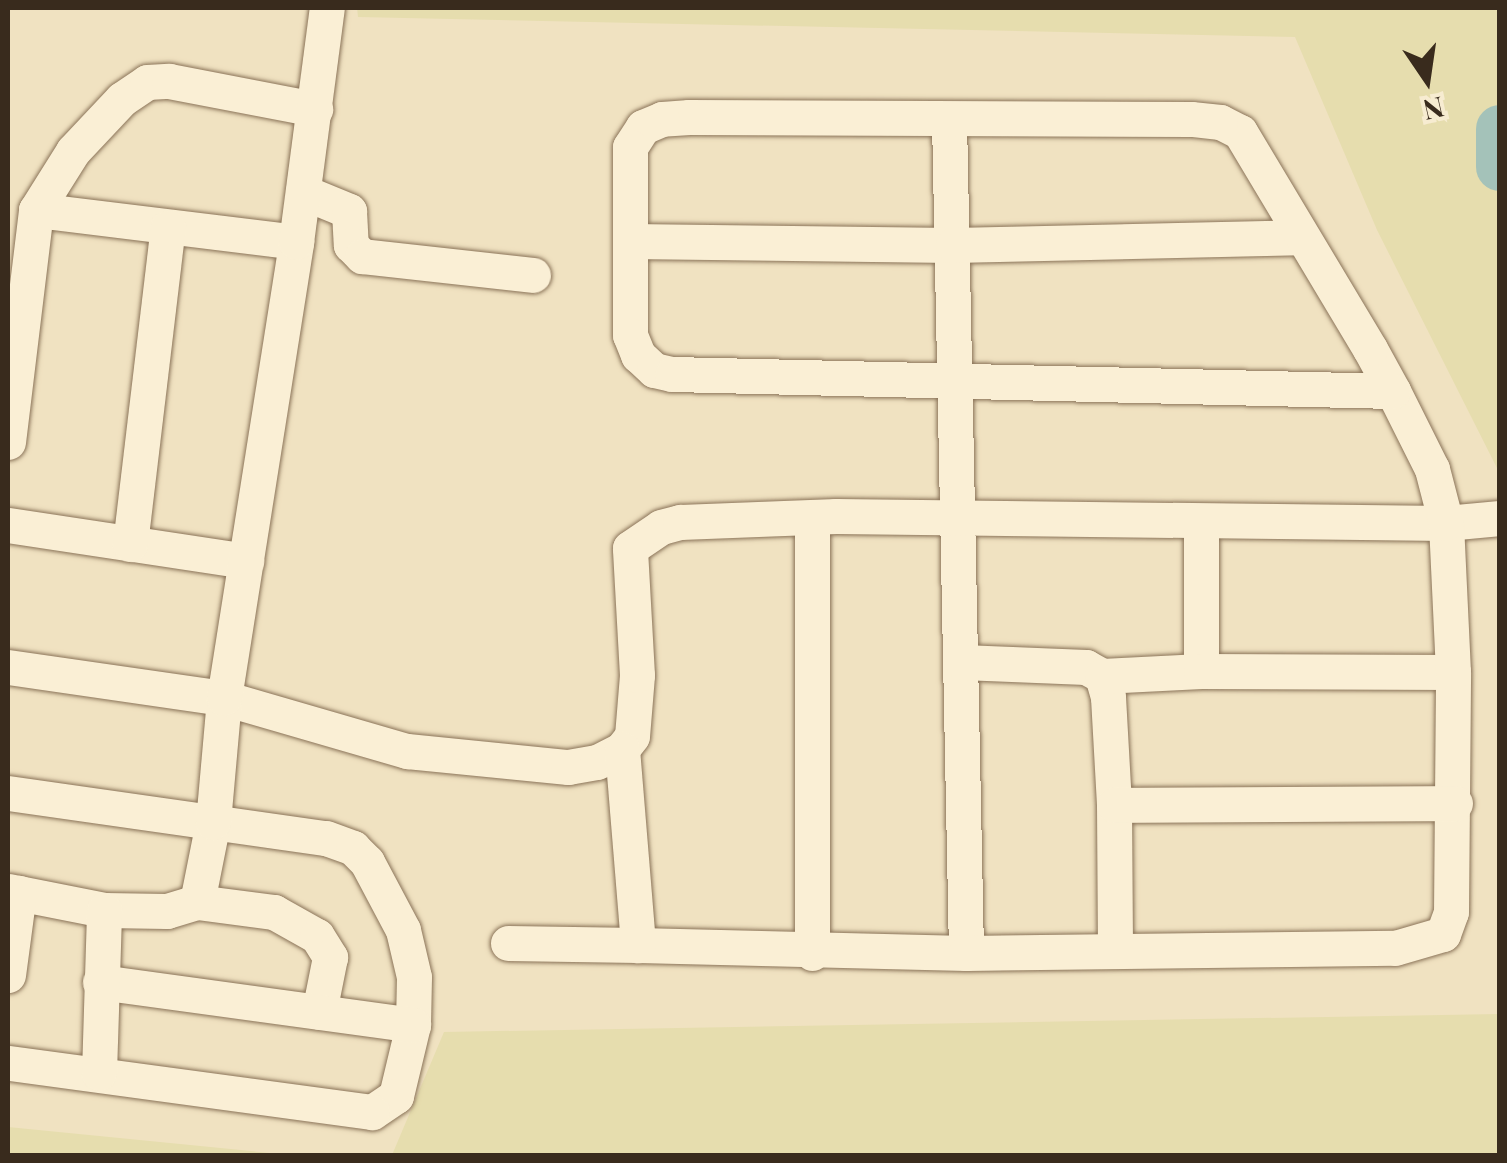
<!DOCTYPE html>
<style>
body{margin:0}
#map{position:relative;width:1507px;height:1163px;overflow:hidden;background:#f0e2c1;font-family:"Playfair Display",serif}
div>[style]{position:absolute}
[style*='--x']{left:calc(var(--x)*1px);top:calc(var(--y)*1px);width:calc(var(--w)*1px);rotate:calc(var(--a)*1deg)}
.farmland>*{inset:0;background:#e6ddae}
.river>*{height:48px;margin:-24px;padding:0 24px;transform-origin:24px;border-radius:24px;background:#a4c2b9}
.roads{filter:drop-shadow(0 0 2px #8a7358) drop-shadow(0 0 2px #8a7358)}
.minor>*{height:35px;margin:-17.5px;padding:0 17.5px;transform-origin:17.5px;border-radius:17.5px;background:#faefd5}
span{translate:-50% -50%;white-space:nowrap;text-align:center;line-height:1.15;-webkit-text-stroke:8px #f7ecd1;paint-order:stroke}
.frame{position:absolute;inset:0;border:10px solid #392b1d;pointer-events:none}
.north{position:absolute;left:1377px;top:30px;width:100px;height:100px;-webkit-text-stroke:8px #f7ecd1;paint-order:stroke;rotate:167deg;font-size:28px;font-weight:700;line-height:40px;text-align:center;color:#392b1d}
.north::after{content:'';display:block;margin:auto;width:35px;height:45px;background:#392b1d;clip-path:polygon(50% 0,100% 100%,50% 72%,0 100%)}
</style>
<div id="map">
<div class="farmland">
<div style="clip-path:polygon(357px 8px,1499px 8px,1499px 472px,1377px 230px,1295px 37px,358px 17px)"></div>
<div style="clip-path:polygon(1499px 1014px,1499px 1155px,392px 1155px,444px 1032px)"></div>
<div style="clip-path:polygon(8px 1127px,290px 1155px,8px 1155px)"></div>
</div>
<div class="river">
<div style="--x:1500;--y:129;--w:38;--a:90"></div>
</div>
<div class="roads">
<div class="minor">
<div style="--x:949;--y:119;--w:834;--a:88.83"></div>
<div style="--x:303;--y:192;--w:50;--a:22.4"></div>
<div style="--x:349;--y:211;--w:34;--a:87"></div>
<div style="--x:351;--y:245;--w:16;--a:45"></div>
<div style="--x:362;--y:256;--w:172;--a:6.3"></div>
<div style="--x:36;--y:210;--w:262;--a:7"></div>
<div style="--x:630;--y:241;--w:323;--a:0.7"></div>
<div style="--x:953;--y:245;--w:346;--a:-1.3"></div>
<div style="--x:8;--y:442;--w:234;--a:-83.1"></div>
<div style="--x:36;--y:210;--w:70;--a:-57.9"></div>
<div style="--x:73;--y:151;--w:71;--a:-46.7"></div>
<div style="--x:122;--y:99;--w:30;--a:-34"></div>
<div style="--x:147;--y:82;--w:22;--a:-3"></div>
<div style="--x:169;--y:81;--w:149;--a:10.9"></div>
<div style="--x:8;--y:525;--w:241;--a:8.6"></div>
<div style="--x:130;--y:544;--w:319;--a:-83.2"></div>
<div style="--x:962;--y:662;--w:124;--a:2.3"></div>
<div style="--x:1086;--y:667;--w:18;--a:29"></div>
<div style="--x:1102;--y:676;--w:22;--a:74"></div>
<div style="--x:1108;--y:697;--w:108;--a:86.8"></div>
<div style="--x:1114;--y:805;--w:145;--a:89.6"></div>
<div style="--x:8;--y:667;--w:218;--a:8.2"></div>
<div style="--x:224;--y:698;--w:191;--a:16.2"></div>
<div style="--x:407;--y:751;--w:162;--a:5.7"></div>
<div style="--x:568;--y:767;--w:29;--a:-10"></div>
<div style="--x:597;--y:762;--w:28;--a:-27"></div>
<div style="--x:622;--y:749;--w:16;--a:-52"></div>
<div style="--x:632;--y:736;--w:61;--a:-85.3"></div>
<div style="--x:637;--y:675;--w:127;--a:-93.2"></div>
<div style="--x:630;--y:548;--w:37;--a:-34"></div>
<div style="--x:661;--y:527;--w:20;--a:-15"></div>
<div style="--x:680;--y:522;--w:156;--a:-2.2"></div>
<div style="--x:836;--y:516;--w:610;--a:0.66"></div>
<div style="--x:1446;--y:523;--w:54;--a:-5.3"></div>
<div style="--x:1201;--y:671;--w:148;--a:-90"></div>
<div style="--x:1102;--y:676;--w:99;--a:-2.9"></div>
<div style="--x:1201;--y:671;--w:252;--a:0.2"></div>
<div style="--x:622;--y:749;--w:197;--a:85.3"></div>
<div style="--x:638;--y:945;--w:328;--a:1.4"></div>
<div style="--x:966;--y:953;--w:429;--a:-0.7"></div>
<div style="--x:1395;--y:948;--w:50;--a:-16.3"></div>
<div style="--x:1443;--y:934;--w:23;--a:-70"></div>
<div style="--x:1451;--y:912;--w:240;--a:-89.5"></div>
<div style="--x:1453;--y:672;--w:149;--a:-92.7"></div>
<div style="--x:1446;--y:523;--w:56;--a:-104.5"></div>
<div style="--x:1432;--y:469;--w:87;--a:-116.6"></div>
<div style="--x:1393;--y:391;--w:48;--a:-118.7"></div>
<div style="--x:1370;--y:349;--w:253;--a:-120.9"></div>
<div style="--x:1240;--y:132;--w:22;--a:-153"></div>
<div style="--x:1220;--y:122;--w:29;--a:-174"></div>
<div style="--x:1191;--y:119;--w:502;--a:-179.77"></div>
<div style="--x:689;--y:117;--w:27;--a:176"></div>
<div style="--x:662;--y:119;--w:21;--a:157"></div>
<div style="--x:643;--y:127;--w:24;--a:123"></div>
<div style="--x:630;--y:147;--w:188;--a:90"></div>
<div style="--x:630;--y:335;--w:22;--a:68"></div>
<div style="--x:638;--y:355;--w:22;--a:43"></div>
<div style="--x:654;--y:370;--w:18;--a:13"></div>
<div style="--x:672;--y:374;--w:721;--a:1.35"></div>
<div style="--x:8;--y:793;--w:321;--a:8.1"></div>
<div style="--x:326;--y:838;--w:29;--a:20"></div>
<div style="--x:353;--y:848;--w:20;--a:45"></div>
<div style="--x:367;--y:862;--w:77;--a:62.1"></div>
<div style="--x:403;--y:930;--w:48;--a:76.8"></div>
<div style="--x:414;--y:977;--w:48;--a:91.2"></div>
<div style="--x:413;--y:1025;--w:73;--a:103.5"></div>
<div style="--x:396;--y:1096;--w:29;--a:146"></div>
<div style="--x:372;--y:1112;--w:367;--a:-172.3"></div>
<div style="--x:1114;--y:805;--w:341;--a:-0.3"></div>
<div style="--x:8;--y:891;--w:98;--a:11.2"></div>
<div style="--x:104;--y:910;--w:63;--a:0.9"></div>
<div style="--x:167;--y:911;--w:31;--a:-17"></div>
<div style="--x:197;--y:902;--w:78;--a:7.4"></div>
<div style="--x:274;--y:912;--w:49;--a:29.2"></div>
<div style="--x:317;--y:936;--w:25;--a:58"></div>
<div style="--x:330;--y:957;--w:56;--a:101.3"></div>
<div style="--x:197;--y:902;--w:82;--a:-78.7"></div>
<div style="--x:213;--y:822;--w:124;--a:-84.9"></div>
<div style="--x:224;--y:698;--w:462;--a:-81"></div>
<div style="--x:296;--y:242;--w:236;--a:-82.5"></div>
<div style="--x:508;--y:943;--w:130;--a:0.9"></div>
<div style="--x:812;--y:953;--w:435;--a:-90"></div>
<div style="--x:8;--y:975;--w:83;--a:-82.4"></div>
<div style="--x:100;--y:982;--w:316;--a:7.8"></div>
<div style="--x:99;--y:1073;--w:163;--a:-88.2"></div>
</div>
</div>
<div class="frame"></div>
<div class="north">N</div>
</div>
